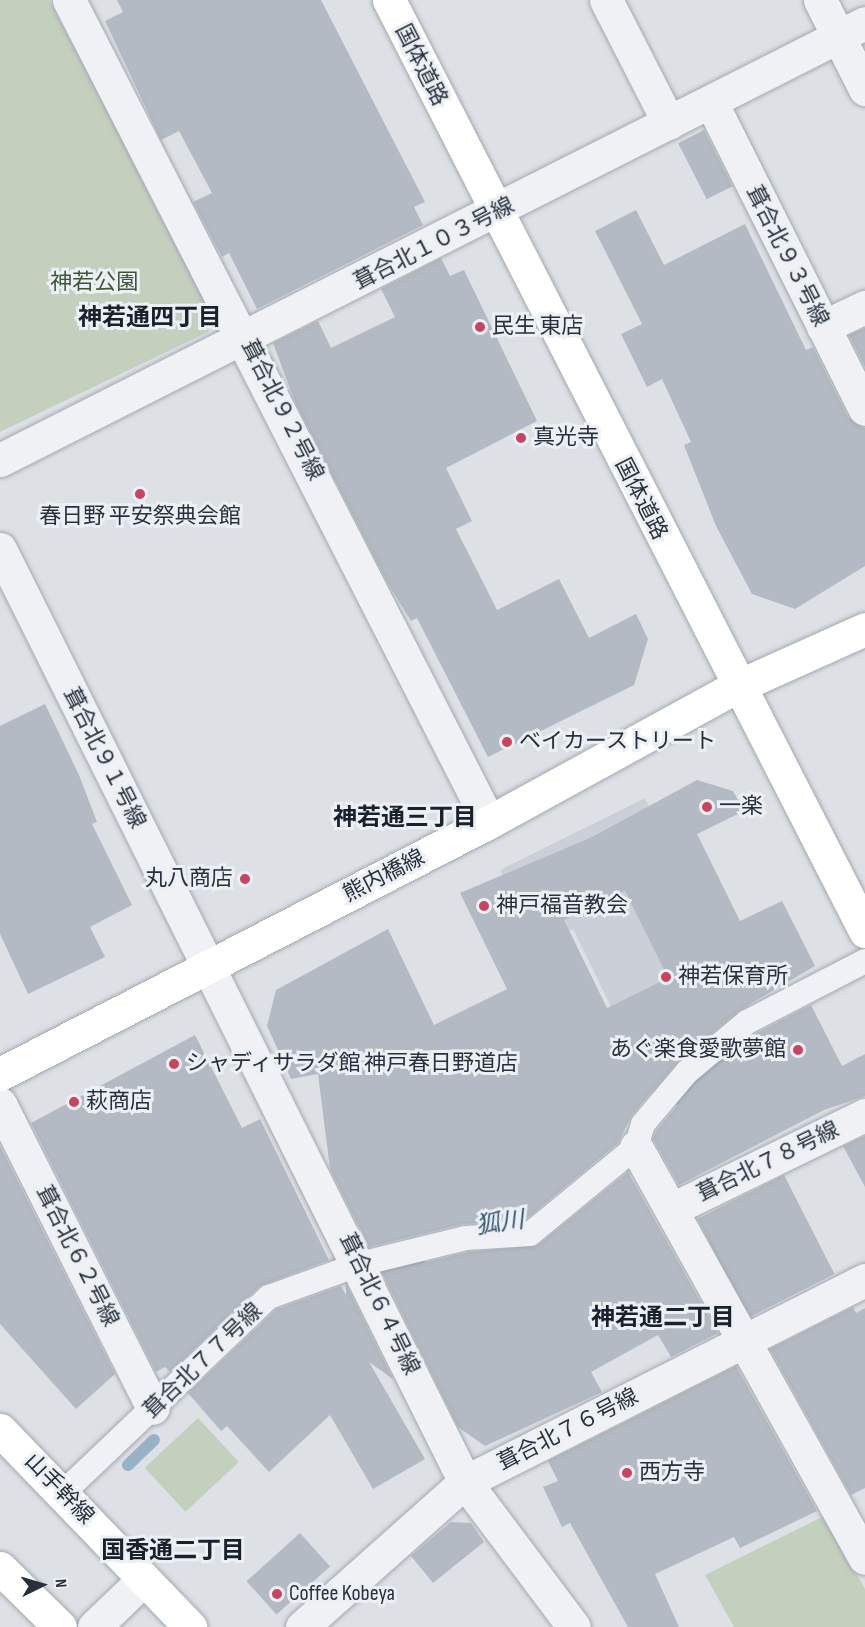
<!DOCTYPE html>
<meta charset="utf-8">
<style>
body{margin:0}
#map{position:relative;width:865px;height:1627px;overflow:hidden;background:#dde1e6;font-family:"Sofia Sans Condensed","Noto Sans JP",sans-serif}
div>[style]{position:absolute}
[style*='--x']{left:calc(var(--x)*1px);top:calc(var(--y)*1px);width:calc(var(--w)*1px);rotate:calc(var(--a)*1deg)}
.built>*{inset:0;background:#cbd0d8}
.green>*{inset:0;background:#c4d0be;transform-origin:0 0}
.stream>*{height:12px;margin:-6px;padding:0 6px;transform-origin:6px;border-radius:6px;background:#98b1c5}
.building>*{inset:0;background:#b4bac3;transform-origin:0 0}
.roads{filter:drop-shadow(0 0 2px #a3a8b0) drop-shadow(0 0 2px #a3a8b0)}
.lane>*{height:24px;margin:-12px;padding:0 12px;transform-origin:12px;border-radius:12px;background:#eff1f5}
.street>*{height:33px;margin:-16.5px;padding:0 16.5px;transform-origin:16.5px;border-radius:16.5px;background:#eff1f5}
.secondary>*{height:33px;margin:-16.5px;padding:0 16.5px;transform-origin:16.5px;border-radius:16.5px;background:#fff}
.dots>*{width:16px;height:16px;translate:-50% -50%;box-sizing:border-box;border:3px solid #ecf0f4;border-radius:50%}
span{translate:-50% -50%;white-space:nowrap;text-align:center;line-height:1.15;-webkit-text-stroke:6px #ecf0f4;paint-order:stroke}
.street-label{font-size:22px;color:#27303c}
.park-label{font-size:22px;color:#3d5735}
.poi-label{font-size:22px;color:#27303c}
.left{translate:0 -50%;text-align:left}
.right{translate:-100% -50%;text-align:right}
.neighbourhood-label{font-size:24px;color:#19212d;font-weight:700}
.water-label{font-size:24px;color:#33516e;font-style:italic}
.north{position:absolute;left:12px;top:1555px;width:60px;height:60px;-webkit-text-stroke:4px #ecf0f4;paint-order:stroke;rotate:85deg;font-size:16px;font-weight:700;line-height:24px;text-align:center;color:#27303c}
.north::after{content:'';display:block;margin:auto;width:21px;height:27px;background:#27303c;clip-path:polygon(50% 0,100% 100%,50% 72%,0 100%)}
</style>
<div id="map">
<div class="built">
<div style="clip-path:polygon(645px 798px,750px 1008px,714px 1034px,655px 1097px,573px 929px,538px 946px,500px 870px)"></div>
</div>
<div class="green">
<div style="clip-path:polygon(0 0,49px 0,213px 308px,208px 332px,0 432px)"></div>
<div style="left:198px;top:1418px;width:60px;height:73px;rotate:47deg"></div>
<div style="clip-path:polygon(824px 1516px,865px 1589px,865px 1627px,734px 1627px,705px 1575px)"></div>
</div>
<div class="stream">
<div style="--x:678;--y:1099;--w:81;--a:-42.5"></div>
<div style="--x:386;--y:1270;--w:34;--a:-14"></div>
<div style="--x:128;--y:1465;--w:36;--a:-44"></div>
</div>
<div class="building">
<div style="clip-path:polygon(117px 0,321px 0,425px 202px,414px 207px,423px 225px,257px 309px,229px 253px,222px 257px,193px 202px,212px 193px,179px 131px,161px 140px,105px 21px,123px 12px)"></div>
<div style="left:704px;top:130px;width:63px;height:29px;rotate:63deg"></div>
<div style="clip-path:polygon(636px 210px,664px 265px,745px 224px,806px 350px,813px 347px,848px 417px,865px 428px,865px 566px,795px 609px,752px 594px,716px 526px,684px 445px,691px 442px,662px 379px,647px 387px,621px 334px,642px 324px,595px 231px)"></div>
<div style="clip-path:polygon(441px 258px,450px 276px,464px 270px,537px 421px,446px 468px,472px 521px,456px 529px,497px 610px,559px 579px,589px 638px,636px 614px,648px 639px,634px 685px,488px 757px,417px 618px,411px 621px,387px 582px,295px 402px,273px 343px,318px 321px,331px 348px,395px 317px,381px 289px)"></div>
<div style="clip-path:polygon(865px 328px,865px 367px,849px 335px)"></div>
<div style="clip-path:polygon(45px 704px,79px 775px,97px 822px,92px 824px,132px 905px,90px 927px,105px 957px,28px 994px,0 934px,0 726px)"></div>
<div style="clip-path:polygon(evenodd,697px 780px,733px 791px,744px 811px,697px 834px,740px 921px,782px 901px,815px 966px,738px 1011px,678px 1061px,632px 1115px,618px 1143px,525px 1220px,463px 1224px,369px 1247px,330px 1169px,318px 1074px,291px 1079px,267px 1026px,276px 990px,388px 929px,434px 1025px,507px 989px,460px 893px,592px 837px,697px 780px,625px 891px,668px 978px,607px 1008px,564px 920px,625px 891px)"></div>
<div style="clip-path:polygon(811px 1005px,842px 1066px,865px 1054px,865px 1096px,824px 1110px,679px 1185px,653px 1139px,656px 1131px,697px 1082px,755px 1034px)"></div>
<div style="clip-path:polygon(195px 1035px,242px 1128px,260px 1119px,329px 1260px,260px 1286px,170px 1372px,165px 1367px,156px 1372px,31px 1123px)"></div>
<div style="clip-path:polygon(865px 1136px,865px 1187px,843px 1146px)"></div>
<div style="clip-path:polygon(0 1146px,115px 1374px,76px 1409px,0 1324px)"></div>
<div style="clip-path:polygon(628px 1172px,718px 1333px,671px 1357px,658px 1335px,591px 1372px,602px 1392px,485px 1446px,458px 1427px,382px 1273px,468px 1252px,538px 1245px)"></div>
<div style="left:784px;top:1175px;width:111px;height:97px;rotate:63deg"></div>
<div style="clip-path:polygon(346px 1284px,393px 1379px,369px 1362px,425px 1459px,373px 1489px,330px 1415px,269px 1472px,227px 1426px,221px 1431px,188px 1393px,277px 1309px,341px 1286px,346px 1295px)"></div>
<div style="clip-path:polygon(853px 1307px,856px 1313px,865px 1308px,865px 1488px,851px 1495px,770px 1349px)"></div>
<div style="clip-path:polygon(736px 1366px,817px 1511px,740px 1548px,734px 1537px,655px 1574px,679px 1627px,628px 1627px,570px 1523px,562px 1527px,543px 1487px,558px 1481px,548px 1461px)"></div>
<div style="clip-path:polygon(451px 1522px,471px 1523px,484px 1542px,433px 1583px,411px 1556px)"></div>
<div style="left:300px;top:1533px;width:45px;height:72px;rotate:48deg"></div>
</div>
<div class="roads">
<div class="lane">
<div style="--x:64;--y:1492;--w:283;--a:-43.6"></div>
<div style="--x:269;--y:1297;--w:97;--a:-19.9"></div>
<div style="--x:360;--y:1264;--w:109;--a:-13.8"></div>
<div style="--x:466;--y:1238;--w:64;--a:-3.6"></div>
<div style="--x:530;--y:1234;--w:137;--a:-39.4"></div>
<div style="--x:636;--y:1147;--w:24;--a:-73"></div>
<div style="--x:643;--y:1124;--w:68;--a:-49.8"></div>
<div style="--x:687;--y:1072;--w:78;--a:-39.8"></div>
<div style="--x:747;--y:1022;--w:133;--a:-27.3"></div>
</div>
<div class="street">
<div style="--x:69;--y:0;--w:923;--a:62.94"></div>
<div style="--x:606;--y:0;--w:138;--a:62.9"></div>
<div style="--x:820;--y:0;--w:100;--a:63.2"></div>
<div style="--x:711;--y:102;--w:343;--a:63.4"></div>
<div style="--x:823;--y:327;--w:47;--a:-25.5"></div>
<div style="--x:0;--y:460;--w:969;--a:-26.8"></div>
<div style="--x:0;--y:549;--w:1042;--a:63.51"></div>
<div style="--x:465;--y:1482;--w:181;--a:53.1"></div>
<div style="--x:0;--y:1104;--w:340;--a:63.3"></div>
<div style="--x:636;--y:1147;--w:470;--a:60.9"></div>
<div style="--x:672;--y:1209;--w:215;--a:-26"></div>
<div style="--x:94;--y:1627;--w:69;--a:-43.8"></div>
<div style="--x:302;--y:1627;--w:218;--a:-41.7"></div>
<div style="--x:465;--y:1482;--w:448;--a:-26.8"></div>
</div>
<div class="secondary">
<div style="--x:389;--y:0;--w:1046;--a:62.92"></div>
<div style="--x:0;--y:1074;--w:550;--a:-27.26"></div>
<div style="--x:489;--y:822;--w:281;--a:-28.7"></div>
<div style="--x:736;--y:687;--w:141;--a:-24.2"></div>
<div style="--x:0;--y:1430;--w:274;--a:46"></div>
<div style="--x:0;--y:1568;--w:84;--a:44.5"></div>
</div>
</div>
<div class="dots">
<div style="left:480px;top:327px;background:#c9445f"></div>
<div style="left:521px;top:438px;background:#c9445f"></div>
<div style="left:140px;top:494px;background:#c9445f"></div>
<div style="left:507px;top:742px;background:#c9445f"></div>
<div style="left:707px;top:807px;background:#c9445f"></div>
<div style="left:245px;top:879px;background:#c9445f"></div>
<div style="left:484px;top:906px;background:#c9445f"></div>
<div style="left:666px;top:977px;background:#c9445f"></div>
<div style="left:798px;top:1050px;background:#c9445f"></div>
<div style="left:174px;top:1064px;background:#c9445f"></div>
<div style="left:74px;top:1102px;background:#c9445f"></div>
<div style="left:627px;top:1473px;background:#c9445f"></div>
<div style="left:277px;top:1594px;background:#c9445f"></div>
</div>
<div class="street-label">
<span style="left:421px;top:65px;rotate:63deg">国体道路</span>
<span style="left:434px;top:244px;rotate:-27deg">葺合北１０３号線</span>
<span style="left:787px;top:256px;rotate:63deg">葺合北９３号線</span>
<span style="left:282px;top:410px;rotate:63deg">葺合北９２号線</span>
<span style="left:641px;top:499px;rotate:63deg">国体道路</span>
<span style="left:104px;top:758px;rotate:63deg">葺合北９１号線</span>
<span style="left:384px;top:876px;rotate:-27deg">熊内橋線</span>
<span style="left:768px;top:1162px;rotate:-26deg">葺合北７８号線</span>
<span style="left:77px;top:1256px;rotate:63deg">葺合北６２号線</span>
<span style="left:379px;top:1304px;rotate:64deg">葺合北６４号線</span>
<span style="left:203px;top:1361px;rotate:-44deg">葺合北７７号線</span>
<span style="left:568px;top:1430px;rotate:-27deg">葺合北７６号線</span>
<span style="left:59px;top:1489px;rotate:46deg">山手幹線</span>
</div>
<div class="park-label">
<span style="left:94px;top:283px">神若公園</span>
</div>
<div class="poi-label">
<span class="left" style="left:492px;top:327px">民生 東店</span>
<span class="left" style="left:533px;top:438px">真光寺</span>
<span style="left:140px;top:517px">春日野 平安祭典会館</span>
<span class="left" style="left:519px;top:742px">ベイカーストリート</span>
<span class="left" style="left:719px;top:807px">一楽</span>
<span class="right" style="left:233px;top:879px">丸八商店</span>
<span class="left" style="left:496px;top:906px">神戸福音教会</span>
<span class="left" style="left:678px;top:977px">神若保育所</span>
<span class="right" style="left:786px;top:1050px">あぐ楽食愛歌夢館</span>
<span class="left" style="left:186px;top:1064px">シャディサラダ館 神戸春日野道店</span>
<span class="left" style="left:86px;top:1102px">萩商店</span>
<span class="left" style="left:639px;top:1473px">西方寺</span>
<span class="left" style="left:289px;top:1594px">Coffee Kobeya</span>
</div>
<div class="neighbourhood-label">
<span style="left:150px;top:318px">神若通四丁目</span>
<span style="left:405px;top:818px">神若通三丁目</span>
<span style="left:663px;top:1318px">神若通二丁目</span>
<span style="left:173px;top:1551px">国香通二丁目</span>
</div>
<div class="water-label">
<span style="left:500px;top:1223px;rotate:-8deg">狐川</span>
</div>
<div class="north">N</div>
</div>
